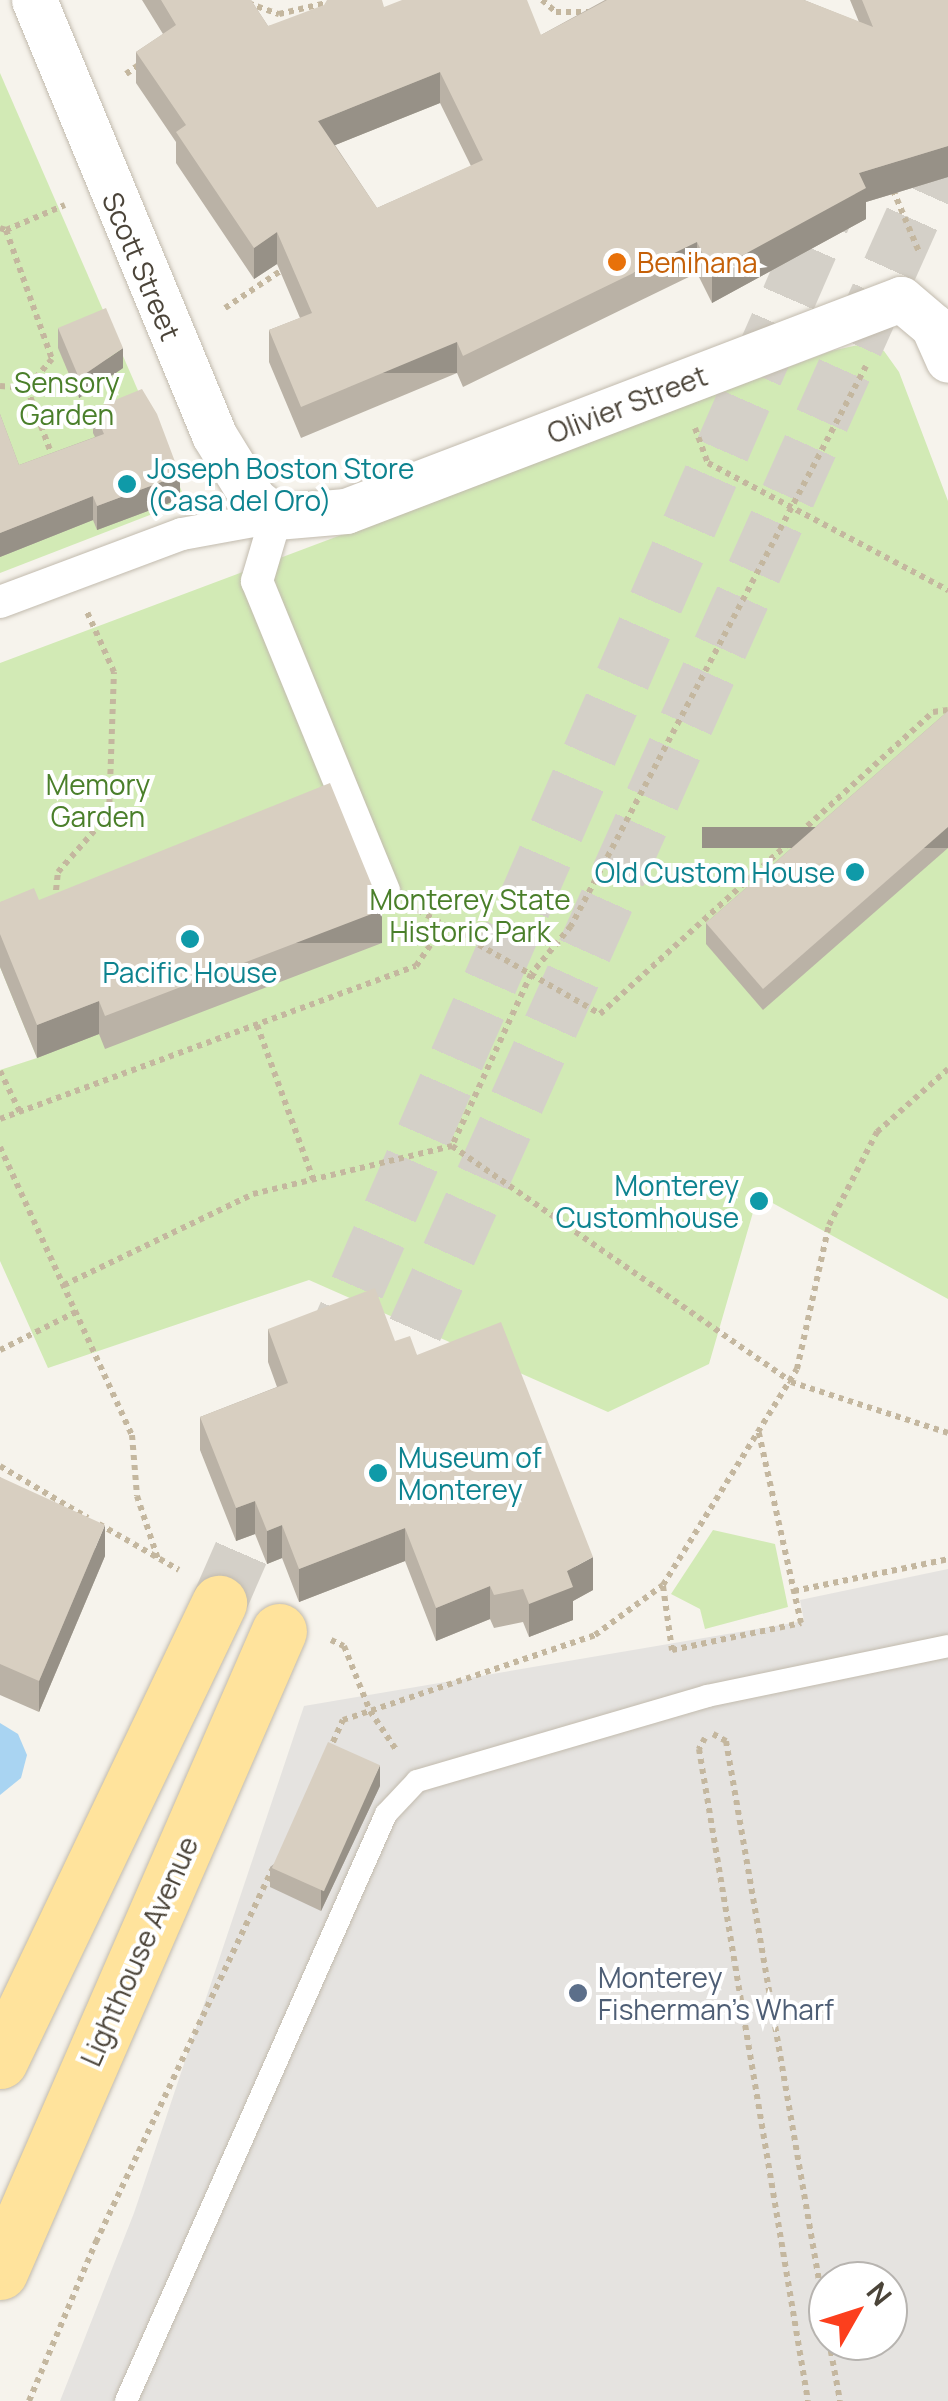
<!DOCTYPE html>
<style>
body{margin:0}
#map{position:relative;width:948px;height:2401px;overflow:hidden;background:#f6f3ec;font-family:Manrope,sans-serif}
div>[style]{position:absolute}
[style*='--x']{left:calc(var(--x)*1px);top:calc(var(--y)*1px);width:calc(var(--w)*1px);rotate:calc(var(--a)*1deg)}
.green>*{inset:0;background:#d2eab5}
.parking>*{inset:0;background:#e5e3e0}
.water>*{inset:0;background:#a9d4f2}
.primary-tunnel>*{height:55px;margin-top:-27.5px;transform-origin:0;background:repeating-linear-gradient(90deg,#d4d0c8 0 55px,transparent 0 83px)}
.path>*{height:6px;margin-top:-3px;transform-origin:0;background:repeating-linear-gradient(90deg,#c4b79f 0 5px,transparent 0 10px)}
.roads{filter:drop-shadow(0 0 2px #c2bbae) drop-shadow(0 0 2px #c2bbae)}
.service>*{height:22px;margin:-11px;padding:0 11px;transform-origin:11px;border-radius:11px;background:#fff}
.pedestrian>*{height:32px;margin:-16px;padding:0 16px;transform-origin:16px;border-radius:16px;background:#fff}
.minor>*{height:45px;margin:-22.5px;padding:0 22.5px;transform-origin:22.5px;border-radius:22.5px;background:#fff}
.primary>*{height:55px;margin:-27.5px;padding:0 27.5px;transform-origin:27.5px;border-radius:27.5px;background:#ffe39c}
.wall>*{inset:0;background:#bab2a6}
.shaded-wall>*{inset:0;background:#979187;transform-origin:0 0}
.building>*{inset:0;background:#d8cfc1;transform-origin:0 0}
.dots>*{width:28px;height:28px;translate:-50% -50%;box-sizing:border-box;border:5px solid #fff;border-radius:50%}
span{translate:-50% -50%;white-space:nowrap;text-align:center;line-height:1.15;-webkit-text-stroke:8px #fff;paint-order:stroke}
.food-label{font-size:28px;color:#c56008}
.left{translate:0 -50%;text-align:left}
.street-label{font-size:28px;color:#4b4439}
.park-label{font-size:28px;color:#4a7f2a}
.culture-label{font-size:28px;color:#0d838f}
.right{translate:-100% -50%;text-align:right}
.service-label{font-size:28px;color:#4e5e75}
.north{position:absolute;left:808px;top:2261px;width:100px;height:100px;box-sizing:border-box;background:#fff;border:2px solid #b7b4b0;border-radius:50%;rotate:51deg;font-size:28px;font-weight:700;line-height:40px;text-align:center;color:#4b4439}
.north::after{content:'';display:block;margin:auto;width:35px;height:45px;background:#fc3f1d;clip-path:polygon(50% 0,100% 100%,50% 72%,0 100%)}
</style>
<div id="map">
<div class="green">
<div style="clip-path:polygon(0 73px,186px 501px,0 573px)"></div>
<div style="clip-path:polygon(867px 343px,884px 351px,899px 372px,948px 501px,948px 1299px,758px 1195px,709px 1364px,608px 1412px,309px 1280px,48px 1368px,0 1261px,0 1070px,37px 1058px,0 967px,0 663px,831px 351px)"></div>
<div style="clip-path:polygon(713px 1530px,775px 1544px,788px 1607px,705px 1629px,700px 1609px,671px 1594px)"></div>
</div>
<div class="parking">
<div style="clip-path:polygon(evenodd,948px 1569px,948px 2401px,60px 2401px,134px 2213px,304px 1706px,804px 1621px,800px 1600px,948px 1569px,828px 2281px,888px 2281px,888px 2341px,828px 2341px,828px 2281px)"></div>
</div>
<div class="water">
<div style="clip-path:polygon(0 1723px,18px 1734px,27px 1755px,21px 1778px,0 1795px)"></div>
</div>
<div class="primary-tunnel">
<div style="--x:324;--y:1363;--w:1288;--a:-66.44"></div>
<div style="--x:381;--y:1405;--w:1388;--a:-65.89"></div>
<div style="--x:219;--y:1603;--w:145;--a:-66.4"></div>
</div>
<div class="path">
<div style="--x:542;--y:0;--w:18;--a:41"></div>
<div style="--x:556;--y:12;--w:36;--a:0"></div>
<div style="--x:248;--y:3;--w:33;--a:20"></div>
<div style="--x:279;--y:14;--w:62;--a:-13.1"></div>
<div style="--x:126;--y:74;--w:19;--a:-36"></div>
<div style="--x:893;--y:190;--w:67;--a:67.2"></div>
<div style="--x:0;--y:228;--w:6;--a:18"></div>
<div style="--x:6;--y:230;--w:137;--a:70.4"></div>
<div style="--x:52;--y:359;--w:38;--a:131"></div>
<div style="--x:27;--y:388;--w:78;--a:69.7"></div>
<div style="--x:6;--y:230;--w:64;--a:-23"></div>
<div style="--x:225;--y:308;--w:72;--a:-33.7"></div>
<div style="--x:866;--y:366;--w:633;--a:117.78"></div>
<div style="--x:571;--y:926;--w:62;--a:129.8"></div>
<div style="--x:531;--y:974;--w:189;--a:114.7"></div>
<div style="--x:452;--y:1146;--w:413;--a:34.8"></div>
<div style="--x:791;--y:1382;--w:165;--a:18"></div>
<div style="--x:0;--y:386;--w:27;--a:4"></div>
<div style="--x:695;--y:428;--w:37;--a:70"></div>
<div style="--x:708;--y:463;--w:272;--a:27.9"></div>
<div style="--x:55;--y:900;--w:28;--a:-84"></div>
<div style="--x:58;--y:872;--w:77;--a:-48.7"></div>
<div style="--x:109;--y:814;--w:142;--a:-88"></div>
<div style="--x:114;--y:672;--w:66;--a:-114.2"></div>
<div style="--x:418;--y:910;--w:210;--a:29.7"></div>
<div style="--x:600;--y:1014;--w:450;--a:-42.2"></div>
<div style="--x:933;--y:712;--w:15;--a:-8"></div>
<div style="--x:257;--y:1025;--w:164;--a:70"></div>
<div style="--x:0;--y:1071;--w:46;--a:64"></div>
<div style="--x:0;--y:1119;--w:443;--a:-20.2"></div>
<div style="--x:416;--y:966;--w:50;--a:-55.7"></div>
<div style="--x:0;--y:1147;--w:317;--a:65.4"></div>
<div style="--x:132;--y:1435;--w:61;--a:85.3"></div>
<div style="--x:137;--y:1496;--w:66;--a:71.6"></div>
<div style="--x:64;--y:1285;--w:210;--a:-25.7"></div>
<div style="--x:253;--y:1194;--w:205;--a:-13.6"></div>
<div style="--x:0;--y:1350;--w:85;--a:-26.6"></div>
<div style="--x:0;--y:1466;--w:102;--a:30.6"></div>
<div style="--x:99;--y:1524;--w:92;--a:29.9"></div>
<div style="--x:663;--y:1586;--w:65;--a:82"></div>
<div style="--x:672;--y:1650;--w:132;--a:-11.8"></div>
<div style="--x:801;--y:1623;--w:195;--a:-102.5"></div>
<div style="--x:794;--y:1591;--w:157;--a:-11.7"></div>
<div style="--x:331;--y:1640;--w:14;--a:25"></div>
<div style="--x:344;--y:1646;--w:70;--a:68.2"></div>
<div style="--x:370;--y:1711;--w:48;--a:56"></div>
<div style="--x:713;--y:1734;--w:15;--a:28"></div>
<div style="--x:726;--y:1741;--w:601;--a:80.22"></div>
<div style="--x:705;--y:1738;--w:13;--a:119"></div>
<div style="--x:699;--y:1749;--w:661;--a:80.51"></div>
<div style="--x:329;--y:1751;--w:34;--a:-66"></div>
<div style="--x:343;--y:1720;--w:266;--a:-18.6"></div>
<div style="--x:595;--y:1635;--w:84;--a:-36.3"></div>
<div style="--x:663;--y:1585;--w:254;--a:-58.2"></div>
<div style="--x:797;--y:1369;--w:148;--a:-77.5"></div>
<div style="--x:829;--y:1225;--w:105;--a:-62.7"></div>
<div style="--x:877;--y:1132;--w:95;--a:-41.6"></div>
<div style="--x:829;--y:2341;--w:61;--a:79.6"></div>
<div style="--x:29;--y:2401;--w:173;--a:-67.2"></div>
<div style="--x:96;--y:2242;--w:412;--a:-64.7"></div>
</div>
<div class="roads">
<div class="service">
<div style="--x:126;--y:2401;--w:642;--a:-66.11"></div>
<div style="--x:386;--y:1814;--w:45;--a:-46.8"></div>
<div style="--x:417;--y:1781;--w:302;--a:-16.3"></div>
<div style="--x:707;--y:1696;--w:246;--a:-11.7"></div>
</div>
<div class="pedestrian">
<div style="--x:0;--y:602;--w:194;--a:-20.5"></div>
<div style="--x:182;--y:534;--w:96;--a:-10.3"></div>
<div style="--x:276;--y:517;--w:67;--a:106.5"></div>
<div style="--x:257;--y:581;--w:335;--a:67.7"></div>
</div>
<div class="minor">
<div style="--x:34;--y:0;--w:471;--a:67.5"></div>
<div style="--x:214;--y:435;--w:76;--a:58.4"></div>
<div style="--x:254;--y:500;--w:28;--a:38"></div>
<div style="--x:276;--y:517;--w:70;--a:-4.9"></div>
<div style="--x:346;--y:511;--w:594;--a:-20.91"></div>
<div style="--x:901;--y:299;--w:42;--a:40.2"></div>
<div style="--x:933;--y:326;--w:37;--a:66"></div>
</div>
<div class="primary">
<div style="--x:0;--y:2061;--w:508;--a:-64.44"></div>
<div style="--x:0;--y:2272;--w:699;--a:-66.48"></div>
</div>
</div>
<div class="wall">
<div style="clip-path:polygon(evenodd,142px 0,251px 0,268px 26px,384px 7px,541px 35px,605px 0,804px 0,859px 22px,850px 0,948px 0,948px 177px,866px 202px,866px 219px,712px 303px,697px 273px,463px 387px,457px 373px,301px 438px,269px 362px,269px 330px,300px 318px,277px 264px,254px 279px,176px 163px,176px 142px,136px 83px,136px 52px,163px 34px,142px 0,440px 103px,471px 166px,377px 208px,335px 145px,440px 103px)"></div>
<div style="clip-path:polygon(58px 328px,123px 368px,79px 398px,58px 348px)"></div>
<div style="clip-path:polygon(93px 409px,180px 499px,97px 530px,93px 520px,0 557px,0 414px,19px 465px,95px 437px,93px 433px)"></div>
<div style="clip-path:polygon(948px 711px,948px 848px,763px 1010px,706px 944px,706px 923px)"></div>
<div style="clip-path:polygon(39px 900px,382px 943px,105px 1049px,99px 1034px,37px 1058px,0 967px,0 902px)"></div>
<div style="clip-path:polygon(268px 1329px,395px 1341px,417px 1355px,593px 1590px,573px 1601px,573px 1620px,529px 1637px,523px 1622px,494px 1628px,490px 1619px,436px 1641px,405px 1561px,299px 1602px,282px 1558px,267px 1564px,255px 1534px,236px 1541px,200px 1450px,200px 1417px,277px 1387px,268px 1362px)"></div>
<div style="clip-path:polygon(0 1477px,105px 1556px,39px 1712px,0 1695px)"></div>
<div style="clip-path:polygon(380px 1786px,321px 1911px,270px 1887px,270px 1867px)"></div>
</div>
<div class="shaded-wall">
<div style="clip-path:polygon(440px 72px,440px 103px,318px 152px,318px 121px)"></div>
<div style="clip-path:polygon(948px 146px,948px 177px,866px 202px,866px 219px,712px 303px,712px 272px,859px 173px)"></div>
<div style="clip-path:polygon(277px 232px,277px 264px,254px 279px,254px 248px)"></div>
<div style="left:697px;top:242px;width:31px;height:260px;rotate:90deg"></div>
<div style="left:457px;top:342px;width:31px;height:169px;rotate:90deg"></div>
<div style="clip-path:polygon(123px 348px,123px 368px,79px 398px,79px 378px)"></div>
<div style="clip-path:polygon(180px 475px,180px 499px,97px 530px,97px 506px)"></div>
<div style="clip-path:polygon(93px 496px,93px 520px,0 557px,0 533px)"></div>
<div style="left:948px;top:827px;width:21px;height:246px;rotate:90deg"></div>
<div style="left:382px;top:910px;width:33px;height:297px;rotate:90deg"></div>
<div style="clip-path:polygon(99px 1001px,99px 1034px,37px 1058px,37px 1025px)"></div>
<div style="clip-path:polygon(255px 1501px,255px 1534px,236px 1541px,236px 1508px)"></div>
<div style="clip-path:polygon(105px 1525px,105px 1556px,39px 1712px,39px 1681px)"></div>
<div style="clip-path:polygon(282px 1525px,282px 1558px,267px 1564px,267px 1531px)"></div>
<div style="clip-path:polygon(405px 1528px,405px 1561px,299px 1602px,299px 1569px)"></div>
<div style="clip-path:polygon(593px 1557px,593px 1590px,573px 1601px,573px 1620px,529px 1637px,529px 1604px,567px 1571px)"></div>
<div style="clip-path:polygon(490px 1586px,490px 1619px,436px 1641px,436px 1608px)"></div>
<div style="clip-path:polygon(380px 1765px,380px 1786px,321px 1911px,321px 1890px)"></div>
</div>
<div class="building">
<div style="clip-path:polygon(evenodd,161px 0,251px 0,268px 26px,324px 5px,327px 0,382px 0,384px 7px,402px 0,527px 0,541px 35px,607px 0,804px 0,873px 27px,862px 0,948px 0,948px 146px,859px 173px,866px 188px,712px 272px,697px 242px,463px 356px,457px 342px,301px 407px,269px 330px,312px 313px,277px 232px,254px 248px,176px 132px,186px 125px,136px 52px,176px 25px,161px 0,440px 72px,483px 160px,377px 208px,318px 121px,440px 72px)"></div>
<div style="clip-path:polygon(106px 308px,123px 348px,79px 378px,58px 328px)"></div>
<div style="clip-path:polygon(142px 389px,157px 414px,180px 475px,97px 506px,93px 496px,0 533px,0 414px,19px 465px,104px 434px,93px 409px)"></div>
<div style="clip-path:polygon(948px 711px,948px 827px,763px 989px,706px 923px)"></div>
<div style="clip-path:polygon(330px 783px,382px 910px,105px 1016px,99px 1001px,37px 1025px,0 934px,0 902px,34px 888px,39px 900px)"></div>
<div style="clip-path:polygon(375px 1288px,395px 1341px,410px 1336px,417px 1355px,501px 1322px,593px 1557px,567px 1571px,573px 1587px,529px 1604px,523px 1589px,494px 1595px,490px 1586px,436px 1608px,405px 1528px,299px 1569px,282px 1525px,267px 1531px,255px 1501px,236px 1508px,200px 1417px,288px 1383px,268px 1329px)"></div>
<div style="clip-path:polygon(0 1477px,105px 1525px,39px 1681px,0 1664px)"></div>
<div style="left:328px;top:1742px;width:57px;height:138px;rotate:24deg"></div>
</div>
<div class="dots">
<div style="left:617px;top:262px;background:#e8710a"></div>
<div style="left:127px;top:484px;background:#0f9aa8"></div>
<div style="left:855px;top:872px;background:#0f9aa8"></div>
<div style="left:190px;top:939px;background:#0f9aa8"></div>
<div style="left:759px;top:1201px;background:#0f9aa8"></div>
<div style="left:378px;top:1473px;background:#0f9aa8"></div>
<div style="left:578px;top:1993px;background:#5c6f8a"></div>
</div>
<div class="food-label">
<span class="left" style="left:637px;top:262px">Benihana</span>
</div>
<div class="street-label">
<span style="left:142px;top:266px;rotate:67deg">Scott Street</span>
<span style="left:627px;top:404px;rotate:-21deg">Olivier Street</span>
<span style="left:139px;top:1951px;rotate:-66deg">Lighthouse Avenue</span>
</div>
<div class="park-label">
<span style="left:67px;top:398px">Sensory<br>Garden</span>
<span style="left:98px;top:800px">Memory<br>Garden</span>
<span style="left:470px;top:915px">Monterey State<br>Historic Park</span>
</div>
<div class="culture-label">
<span class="left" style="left:147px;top:484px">Joseph Boston Store<br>(Casa del Oro)</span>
<span class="right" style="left:835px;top:872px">Old Custom House</span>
<span style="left:190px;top:972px">Pacific House</span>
<span class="right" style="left:739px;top:1201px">Monterey<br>Customhouse</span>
<span class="left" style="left:398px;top:1473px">Museum of<br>Monterey</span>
</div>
<div class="service-label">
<span class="left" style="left:598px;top:1993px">Monterey<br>Fisherman's Wharf</span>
</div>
<div class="north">N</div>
</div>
